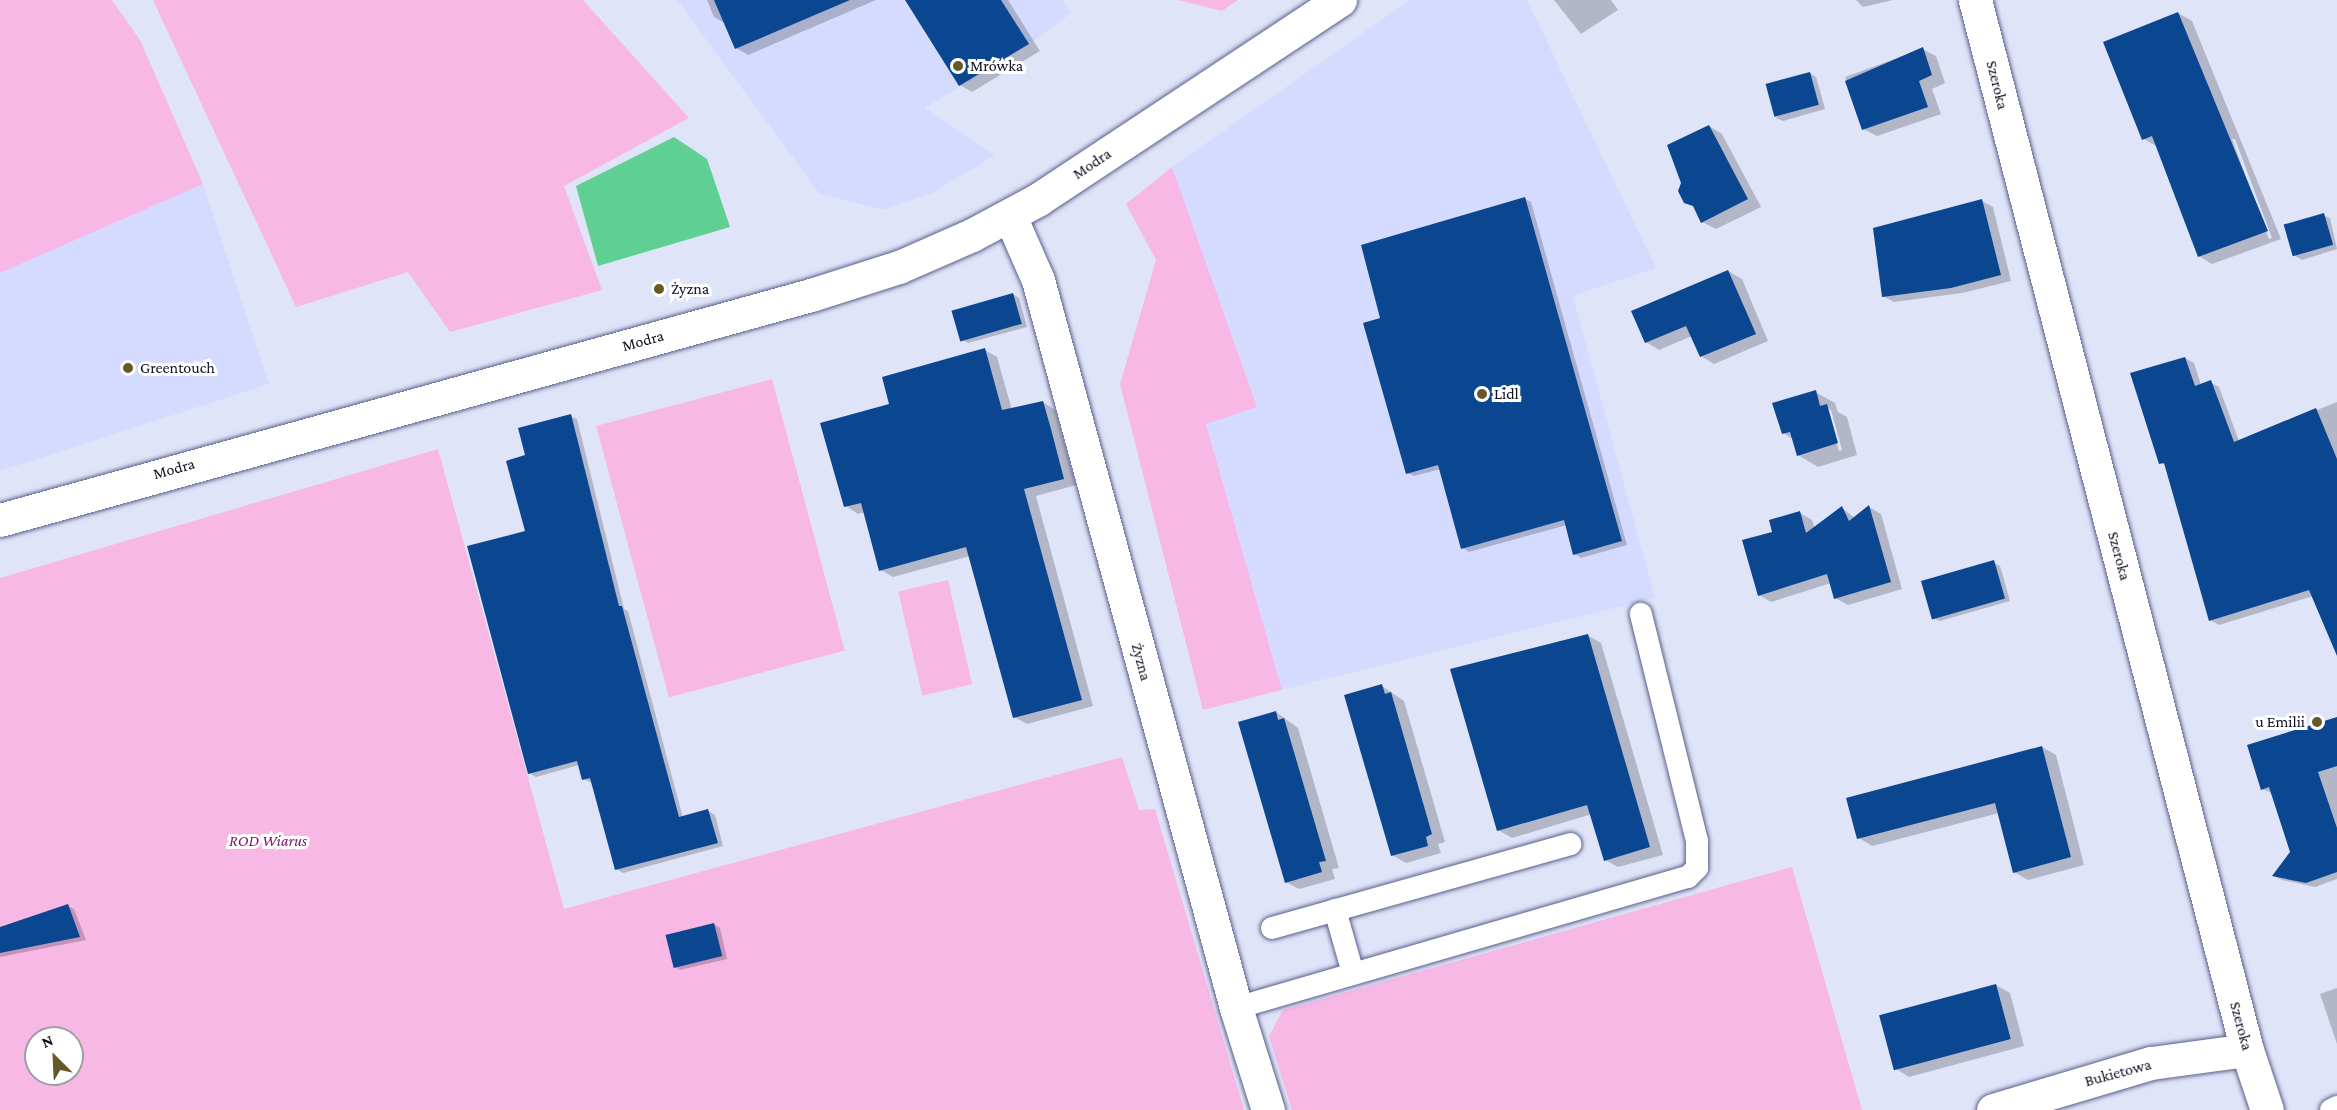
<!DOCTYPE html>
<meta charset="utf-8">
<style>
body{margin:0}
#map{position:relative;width:2337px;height:1110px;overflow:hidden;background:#e0e4f8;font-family:"Crimson Pro",serif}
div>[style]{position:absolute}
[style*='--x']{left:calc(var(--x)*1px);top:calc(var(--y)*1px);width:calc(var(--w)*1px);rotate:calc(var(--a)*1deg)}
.built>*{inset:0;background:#d5dbff}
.green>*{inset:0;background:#f7b8e5;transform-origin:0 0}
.water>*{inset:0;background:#5fcf93}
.shadow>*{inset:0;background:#0003}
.building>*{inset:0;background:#0b4690;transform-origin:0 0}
.roads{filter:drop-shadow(0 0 2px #595f8c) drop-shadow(0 0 2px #595f8c)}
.lane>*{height:22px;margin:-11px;padding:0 11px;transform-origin:11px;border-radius:11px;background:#fff}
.street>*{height:33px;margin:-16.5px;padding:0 16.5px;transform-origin:16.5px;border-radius:16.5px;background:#fff}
.secondary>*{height:33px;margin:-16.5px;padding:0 16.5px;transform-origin:16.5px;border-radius:16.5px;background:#fff}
.dots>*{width:16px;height:16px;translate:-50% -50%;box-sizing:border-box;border:3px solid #fff;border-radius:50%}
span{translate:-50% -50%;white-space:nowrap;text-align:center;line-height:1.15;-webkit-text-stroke:6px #fff;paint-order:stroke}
.poi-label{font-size:16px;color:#0c0e1f}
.left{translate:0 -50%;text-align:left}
.right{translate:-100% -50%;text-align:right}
.street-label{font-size:16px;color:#0c0e1f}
.park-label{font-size:16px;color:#81176d;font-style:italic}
.north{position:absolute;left:24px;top:1026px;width:60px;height:60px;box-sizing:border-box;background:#fff;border:2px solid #9e9fa5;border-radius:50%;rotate:336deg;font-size:16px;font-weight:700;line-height:24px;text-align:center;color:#0c0e1f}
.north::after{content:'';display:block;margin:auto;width:21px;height:27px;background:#655a27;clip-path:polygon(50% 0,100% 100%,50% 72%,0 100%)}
</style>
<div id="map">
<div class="built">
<div style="clip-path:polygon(677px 0,1063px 0,1071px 13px,1034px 41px,925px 108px,995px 155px,934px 192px,883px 210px,819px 193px)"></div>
<div style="clip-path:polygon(1410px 0,1527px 0,1656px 268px,1573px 296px,1655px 598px,1282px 690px,1206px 423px,1257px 407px,1172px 167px)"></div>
<div style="clip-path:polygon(203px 184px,269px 384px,0 471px,0 273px)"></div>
</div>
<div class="green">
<div style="clip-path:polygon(0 0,112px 0,140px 40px,203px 184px,0 273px)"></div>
<div style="clip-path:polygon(153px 0,583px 0,689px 118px,564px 186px,602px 290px,450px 332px,408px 272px,296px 307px)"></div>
<div style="clip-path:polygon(1178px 0,1238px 0,1222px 11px)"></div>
<div style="clip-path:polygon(1172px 167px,1257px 407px,1206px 424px,1282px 690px,1203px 710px,1120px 384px,1156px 260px,1126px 204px)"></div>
<div style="left:772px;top:379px;width:281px;height:182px;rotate:75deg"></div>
<div style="clip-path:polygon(evenodd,438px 449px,564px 909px,1122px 757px,1139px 810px,1155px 809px,1244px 1110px,0 1110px,0 578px,438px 449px,36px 1038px,72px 1038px,72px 1074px,36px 1074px,36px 1038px)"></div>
<div style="left:948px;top:580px;width:107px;height:51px;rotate:77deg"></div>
<div style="clip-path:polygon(1792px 867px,1862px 1110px,1292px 1110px,1269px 1036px,1283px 1010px)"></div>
</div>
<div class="water">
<div style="clip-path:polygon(674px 137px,707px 159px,730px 227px,598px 266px,576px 186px)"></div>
</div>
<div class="shadow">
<div style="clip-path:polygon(707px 0,876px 0,748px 55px,736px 48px,726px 24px,714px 17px)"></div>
<div style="clip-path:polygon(907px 0,1008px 0,1040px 51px,972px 92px,960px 85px)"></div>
<div style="clip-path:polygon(1554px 0,1611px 0,1618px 10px,1581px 34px)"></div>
<div style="clip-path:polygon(1856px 0,1893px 0,1863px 7px)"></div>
<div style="clip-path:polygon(evenodd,2178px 13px,2192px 21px,2281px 239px,2212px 264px,2199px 256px,2158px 147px,2144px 139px,2178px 13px,2232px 139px,2235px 139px,2272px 238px,2269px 239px,2232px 139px)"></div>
<div style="clip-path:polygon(1922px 49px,1936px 56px,1945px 83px,1932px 89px,1941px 114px,1877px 136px,1863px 129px,1845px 77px)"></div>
<div style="clip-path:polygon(1810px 73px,1816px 77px,1825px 109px,1783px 121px,1776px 118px)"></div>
<div style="clip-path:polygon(1709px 126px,1722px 134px,1761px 207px,1716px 229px,1702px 222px,1695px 207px,1685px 202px)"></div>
<div style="clip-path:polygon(1525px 199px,1531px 202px,1627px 545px,1581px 558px,1575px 554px,1567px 525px,1469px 552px,1463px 548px,1441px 469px,1414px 476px,1408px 473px,1382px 319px)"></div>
<div style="clip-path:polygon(1982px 201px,1993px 207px,2011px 281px,1962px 293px,1894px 302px,1883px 296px)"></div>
<div style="clip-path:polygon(2323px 215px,2330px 218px,2337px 249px,2302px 260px,2295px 256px)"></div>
<div style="clip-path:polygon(1728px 271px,1742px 279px,1768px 341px,1714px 364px,1701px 356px,1692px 336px,1659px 350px,1646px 342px)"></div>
<div style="clip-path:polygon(1013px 294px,1019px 298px,1027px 327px,968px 343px,961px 339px)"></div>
<div style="clip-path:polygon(985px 350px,997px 357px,1012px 410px,1043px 402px,1055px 410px,1076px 485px,1036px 496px,1093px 706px,1027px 724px,1014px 717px,970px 556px,893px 577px,881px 570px,865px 512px,858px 514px,846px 506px,891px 405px)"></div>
<div style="clip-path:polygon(2185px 358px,2194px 363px,2201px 385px,2210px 382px,2219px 387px,2239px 441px,2337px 402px,2337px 602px,2313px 596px,2219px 625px,2210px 620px,2167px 466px,2161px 463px)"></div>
<div style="clip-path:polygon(evenodd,1815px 392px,1835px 403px,1838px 412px,1847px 417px,1857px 455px,1818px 467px,1798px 455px,1794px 440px,1783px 433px,1815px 392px,1826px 406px,1831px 410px,1842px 450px,1839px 451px,1826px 406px)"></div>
<div style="clip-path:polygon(570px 416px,577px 419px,624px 609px,628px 611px,683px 818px,708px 811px,715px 815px,723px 846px,623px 873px,616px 869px,592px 783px,583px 779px,579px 765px,536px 777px,529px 773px,527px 456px)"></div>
<div style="clip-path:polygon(1869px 507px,1881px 514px,1902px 589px,1848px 605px,1835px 598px,1831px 583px,1771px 602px,1759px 595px,1774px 533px,1800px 513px,1812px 520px,1815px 529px,1842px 508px,1855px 518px)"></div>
<div style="clip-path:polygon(1993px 562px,2000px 566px,2010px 601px,1940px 621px,1933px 618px)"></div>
<div style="clip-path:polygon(1587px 635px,1601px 643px,1663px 855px,1618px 867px,1605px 860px,1592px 814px,1512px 838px,1498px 830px)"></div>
<div style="clip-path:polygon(1382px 686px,1404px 701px,1445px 842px,1438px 844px,1441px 853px,1406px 863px,1392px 855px)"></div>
<div style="clip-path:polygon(1276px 712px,1298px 728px,1339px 868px,1332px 869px,1335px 879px,1299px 889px,1286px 882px)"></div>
<div style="clip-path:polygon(2337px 718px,2337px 879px,2315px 887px,2282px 880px,2274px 876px,2292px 852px,2272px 793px,2262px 789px)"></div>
<div style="clip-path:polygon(2042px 747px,2056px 755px,2084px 865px,2028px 880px,2014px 872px,1999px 813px,1872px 846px,1859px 838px)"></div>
<div style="clip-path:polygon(68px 906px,74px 909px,86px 940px,0 957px,0 929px)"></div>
<div style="clip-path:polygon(714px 924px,720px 928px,727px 959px,680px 970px,674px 966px)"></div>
<div style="clip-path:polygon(1996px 985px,2010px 993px,2024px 1046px,1909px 1077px,1896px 1069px)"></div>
<div style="clip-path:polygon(2337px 988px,2337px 1044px,2320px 994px)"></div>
</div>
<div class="building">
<div style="clip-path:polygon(714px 0,850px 0,735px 49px)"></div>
<div style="clip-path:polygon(905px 0,1001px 0,1029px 44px,959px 86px)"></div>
<div style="clip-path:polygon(2178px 12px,2268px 231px,2198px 257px,2152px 136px,2142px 140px,2103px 42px)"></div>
<div style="clip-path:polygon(1923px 47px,1932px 75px,1919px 81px,1928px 107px,1862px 130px,1845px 81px)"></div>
<div style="left:1810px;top:72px;width:34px;height:46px;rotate:75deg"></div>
<div style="clip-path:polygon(1709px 125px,1748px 199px,1701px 223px,1693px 206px,1684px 203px,1678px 191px,1681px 183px,1667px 145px)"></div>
<div style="clip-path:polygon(1525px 197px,1622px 541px,1573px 555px,1564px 520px,1461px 549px,1438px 465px,1406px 474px,1363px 323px,1380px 318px,1361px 245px)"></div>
<div style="clip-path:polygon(1982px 199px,2001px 275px,1951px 288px,1882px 297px,1873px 228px)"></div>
<div style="left:2324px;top:213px;width:33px;height:42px;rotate:74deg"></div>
<div style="clip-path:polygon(1728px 270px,1756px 334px,1700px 357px,1686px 326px,1645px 343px,1631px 311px)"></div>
<div style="left:1013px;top:293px;width:32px;height:64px;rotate:74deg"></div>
<div style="clip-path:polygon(985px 348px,1002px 410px,1043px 401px,1051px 429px,1064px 479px,1024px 489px,1082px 700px,1013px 718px,966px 547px,879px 571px,861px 503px,844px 507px,820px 423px,889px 404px,882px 377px)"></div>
<div style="clip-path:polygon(2185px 357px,2195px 386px,2211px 380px,2234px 442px,2316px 408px,2337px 459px,2337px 656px,2309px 590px,2209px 621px,2164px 463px,2159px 464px,2130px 373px)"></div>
<div style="clip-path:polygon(1816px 390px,1820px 406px,1827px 404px,1838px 443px,1797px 456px,1790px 432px,1782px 434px,1772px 403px)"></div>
<div style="clip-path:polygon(571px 414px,619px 606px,622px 606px,679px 817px,708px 809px,718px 843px,615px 870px,590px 778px,582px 780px,577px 761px,528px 774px,467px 546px,525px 531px,506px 461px,525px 455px,518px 428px)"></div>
<div style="clip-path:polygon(1869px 505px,1891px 582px,1834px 599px,1827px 574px,1758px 596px,1742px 540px,1772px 532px,1769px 520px,1800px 511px,1806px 533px,1842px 506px,1849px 521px)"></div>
<div style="left:1994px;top:560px;width:40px;height:76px;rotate:74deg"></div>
<div style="clip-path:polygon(1588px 634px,1650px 847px,1604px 861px,1587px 805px,1497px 831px,1450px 669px)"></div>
<div style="clip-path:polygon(1382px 684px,1385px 694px,1391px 692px,1432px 834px,1426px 837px,1428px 846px,1391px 856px,1344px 695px)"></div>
<div style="clip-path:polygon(1276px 711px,1278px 720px,1284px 718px,1326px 861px,1319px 862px,1322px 872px,1285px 883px,1238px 722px)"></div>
<div style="clip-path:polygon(2337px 717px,2337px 766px,2318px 772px,2337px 828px,2337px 872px,2306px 883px,2272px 876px,2290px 852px,2269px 787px,2261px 790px,2247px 745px)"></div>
<div style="clip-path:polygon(2042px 746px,2071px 857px,2013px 873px,1995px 803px,1857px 839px,1846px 798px)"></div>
<div style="clip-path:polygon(68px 904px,80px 937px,0 953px,0 927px)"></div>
<div style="left:714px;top:923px;width:34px;height:50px;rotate:76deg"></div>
<div style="left:1996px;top:984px;width:57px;height:121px;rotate:75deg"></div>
</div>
<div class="roads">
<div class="lane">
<div style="--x:1335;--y:910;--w:66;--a:74.1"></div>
<div style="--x:1272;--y:928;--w:310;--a:-15.7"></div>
<div style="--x:1236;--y:1008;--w:471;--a:-16.2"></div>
<div style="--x:1688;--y:877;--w:13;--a:-45"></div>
<div style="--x:1697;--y:868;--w:27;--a:-90"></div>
<div style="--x:1697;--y:841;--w:234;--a:-103.9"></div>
<div style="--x:2331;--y:1110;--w:7;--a:-27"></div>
</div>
<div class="street">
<div style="--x:1975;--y:0;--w:1085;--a:75.48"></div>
<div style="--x:2247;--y:1050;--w:63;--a:71.6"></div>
<div style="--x:1010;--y:216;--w:70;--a:66.4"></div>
<div style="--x:1038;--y:280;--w:754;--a:74.78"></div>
<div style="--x:1236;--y:1008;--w:107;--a:72.6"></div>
<div style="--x:1993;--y:1110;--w:165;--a:-16.6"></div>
<div style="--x:2151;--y:1063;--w:97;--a:-7.7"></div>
</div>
<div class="secondary">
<div style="--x:0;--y:520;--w:842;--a:-15.51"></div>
<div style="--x:811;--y:295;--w:92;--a:-17.7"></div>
<div style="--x:899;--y:267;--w:80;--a:-23.7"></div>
<div style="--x:972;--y:235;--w:76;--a:-28.2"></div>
<div style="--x:1039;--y:199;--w:361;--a:-33.5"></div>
</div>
</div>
<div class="dots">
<div style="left:958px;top:66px;background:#655a27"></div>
<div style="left:659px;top:289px;background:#655a27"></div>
<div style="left:128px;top:368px;background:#655a27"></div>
<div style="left:1482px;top:394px;background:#655a27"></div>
<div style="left:2317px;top:722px;background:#655a27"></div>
</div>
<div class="poi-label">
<span class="left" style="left:970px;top:66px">Mrówka</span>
<span class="left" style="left:671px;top:289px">Żyzna</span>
<span class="left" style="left:140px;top:368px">Greentouch</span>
<span class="left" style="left:1494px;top:394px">Lidl</span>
<span class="right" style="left:2305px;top:722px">u Emilii</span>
</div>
<div class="street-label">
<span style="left:1997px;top:85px;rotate:76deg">Szeroka</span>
<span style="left:1092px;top:164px;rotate:-34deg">Modra</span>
<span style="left:643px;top:341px;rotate:-15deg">Modra</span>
<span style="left:174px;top:469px;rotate:-15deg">Modra</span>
<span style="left:2119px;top:556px;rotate:75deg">Szeroka</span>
<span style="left:1141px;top:662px;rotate:75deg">Żyzna</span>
<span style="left:2241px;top:1026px;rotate:75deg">Szeroka</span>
<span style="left:2118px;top:1073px;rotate:-15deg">Bukietowa</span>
</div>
<div class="park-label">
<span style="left:268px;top:841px">ROD Wiarus</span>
</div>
<div class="north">N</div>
</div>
